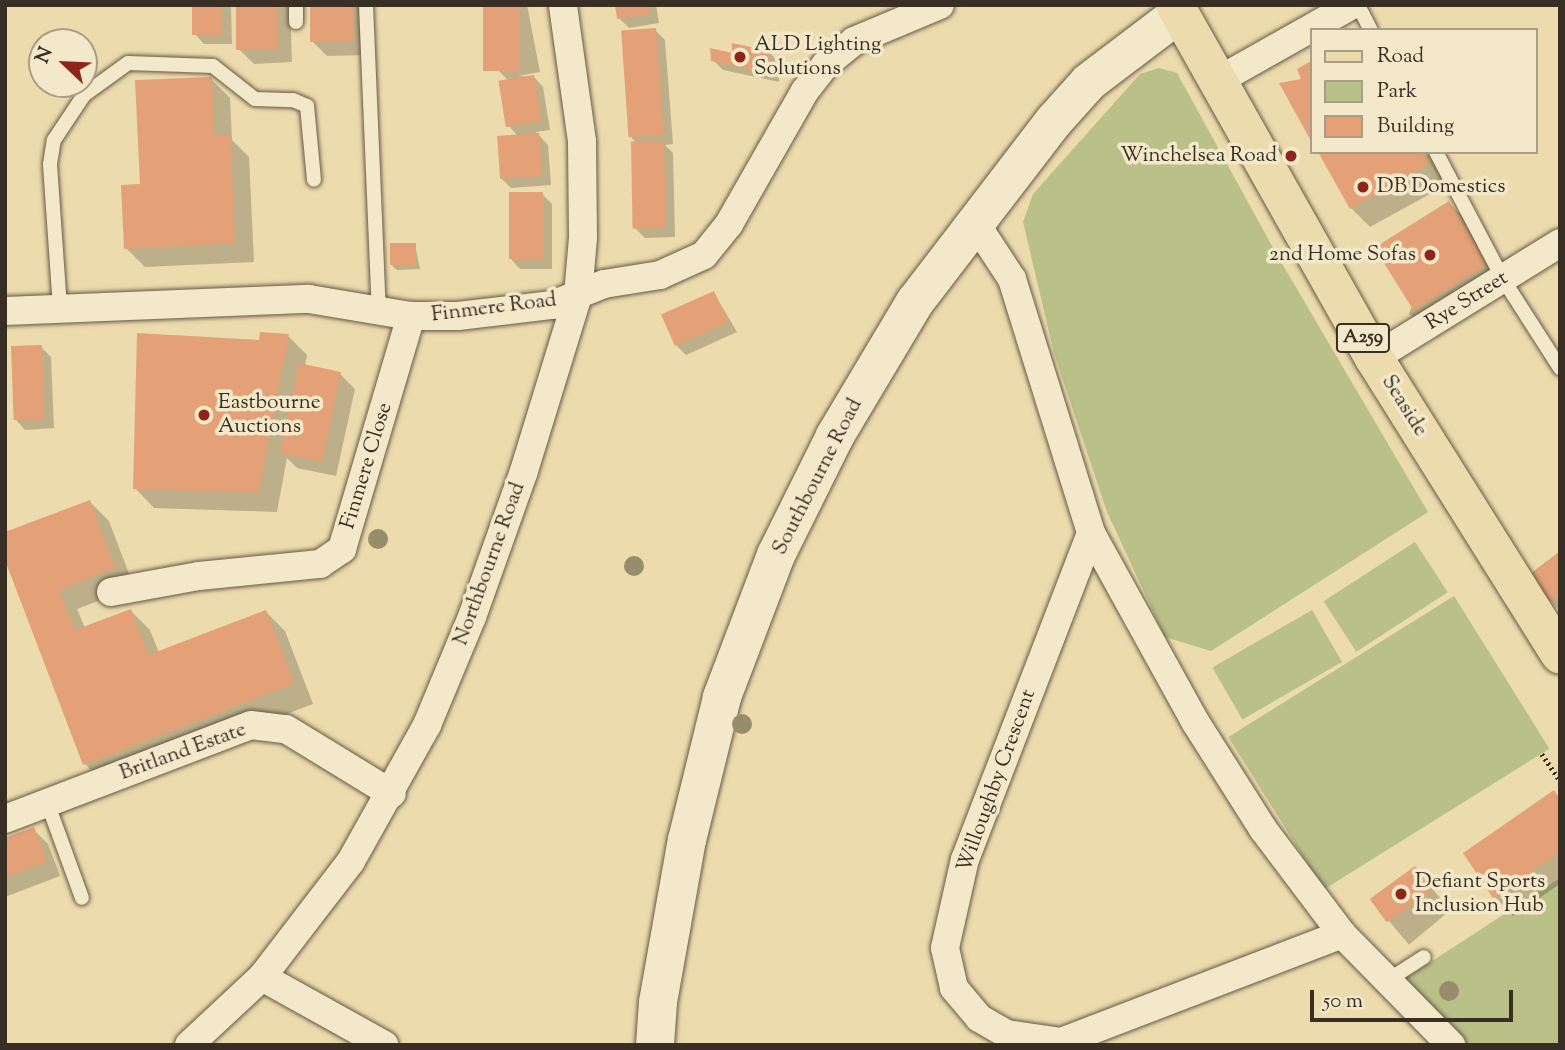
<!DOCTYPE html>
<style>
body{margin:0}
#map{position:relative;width:1565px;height:1050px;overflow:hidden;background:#ecdbac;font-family:"Sorts Mill Goudy",serif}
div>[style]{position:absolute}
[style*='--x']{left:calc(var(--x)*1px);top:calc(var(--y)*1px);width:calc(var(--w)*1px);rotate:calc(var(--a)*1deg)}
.green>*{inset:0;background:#b9c088;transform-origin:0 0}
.shadow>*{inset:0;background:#0003;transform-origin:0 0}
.building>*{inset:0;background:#e4a177;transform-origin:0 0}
.path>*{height:4.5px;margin-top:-2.25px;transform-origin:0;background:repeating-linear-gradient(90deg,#382e24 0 2px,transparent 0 5.5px)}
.roads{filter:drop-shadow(0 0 2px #655946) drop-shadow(0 0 2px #655946)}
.lane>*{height:14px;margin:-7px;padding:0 7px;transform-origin:7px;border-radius:7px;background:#f3e8c9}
.street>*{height:28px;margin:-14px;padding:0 14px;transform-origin:14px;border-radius:14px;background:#f3e8c9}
.secondary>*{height:38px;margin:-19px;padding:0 19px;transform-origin:19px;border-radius:19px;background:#f3e8c9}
.primary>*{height:38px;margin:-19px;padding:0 19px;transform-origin:19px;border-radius:19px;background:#ecdbac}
.trees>*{width:20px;height:20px;margin:-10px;border-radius:50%;background:#978c6c}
.dots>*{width:19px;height:19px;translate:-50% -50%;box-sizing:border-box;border:4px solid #f3e8c9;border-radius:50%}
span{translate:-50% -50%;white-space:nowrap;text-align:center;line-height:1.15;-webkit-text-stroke:7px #f3e8c9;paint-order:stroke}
.shield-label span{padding:2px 5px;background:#f3e8c9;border:2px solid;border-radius:5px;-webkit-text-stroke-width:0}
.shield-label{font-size:19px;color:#382e24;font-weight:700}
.poi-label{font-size:21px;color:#382e24}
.left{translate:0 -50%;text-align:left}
.right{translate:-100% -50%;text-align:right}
.street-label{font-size:21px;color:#382e24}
.frame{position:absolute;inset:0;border:7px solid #382e24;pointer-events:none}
.legend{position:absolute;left:1310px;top:28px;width:228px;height:126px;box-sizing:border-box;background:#f3e8c9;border:2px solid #a89e87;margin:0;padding:9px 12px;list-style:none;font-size:21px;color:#382e24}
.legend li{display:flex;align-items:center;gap:14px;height:35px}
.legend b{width:35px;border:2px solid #a89e87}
.north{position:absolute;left:28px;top:28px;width:70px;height:70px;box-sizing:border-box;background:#f3e8c9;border:2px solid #a89e87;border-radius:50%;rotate:293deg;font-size:19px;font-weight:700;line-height:28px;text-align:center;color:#382e24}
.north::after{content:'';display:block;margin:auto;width:24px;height:32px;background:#8f2418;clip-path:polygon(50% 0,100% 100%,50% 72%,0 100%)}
.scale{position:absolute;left:1310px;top:990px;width:203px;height:32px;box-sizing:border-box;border:4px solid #382e24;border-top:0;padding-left:9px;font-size:21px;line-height:24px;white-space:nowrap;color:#382e24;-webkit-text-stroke:5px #f3e8c9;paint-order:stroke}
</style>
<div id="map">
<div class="green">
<div style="clip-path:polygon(1159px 68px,1177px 73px,1277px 255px,1428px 512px,1211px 651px,1165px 637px,1107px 512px,1054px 353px,1023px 222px,1033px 194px,1140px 74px)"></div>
<div style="left:1415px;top:542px;width:60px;height:109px;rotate:57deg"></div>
<div style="left:1454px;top:596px;width:180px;height:266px;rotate:58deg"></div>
<div style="left:1312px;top:610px;width:60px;height:115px;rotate:60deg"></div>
<div style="clip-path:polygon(1560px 878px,1560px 1045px,1467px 1045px,1400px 982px)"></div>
</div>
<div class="shadow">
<div style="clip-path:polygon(194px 5px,231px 5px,232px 44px,204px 44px,195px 34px)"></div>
<div style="clip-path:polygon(237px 5px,290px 5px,292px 62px,254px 64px,239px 49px)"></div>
<div style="clip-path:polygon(312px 5px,368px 5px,369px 55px,327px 56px,312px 41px)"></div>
<div style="clip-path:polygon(485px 5px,527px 5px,540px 72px,518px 76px,534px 77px,543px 87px,550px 130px,536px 132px,548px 145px,551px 185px,511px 188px,501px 178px,518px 136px,508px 125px,509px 81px,497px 69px)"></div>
<div style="clip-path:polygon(617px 5px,656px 5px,659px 23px,629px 28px,619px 18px)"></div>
<div style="clip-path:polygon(655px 30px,665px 40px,673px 144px,665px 145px,673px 153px,675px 237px,645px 238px,635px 228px,637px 144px,631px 137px)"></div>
<div style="clip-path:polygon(770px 53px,779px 63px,779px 82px,723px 70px,713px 60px)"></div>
<div style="clip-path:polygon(211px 79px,230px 98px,232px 140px,249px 157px,254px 262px,145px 267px,126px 248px,142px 186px)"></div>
<div style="clip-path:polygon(1320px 152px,1431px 152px,1448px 184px,1370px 227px,1351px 208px)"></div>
<div style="clip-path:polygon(542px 194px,552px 204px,552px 269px,520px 269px,511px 259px)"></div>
<div style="clip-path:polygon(1449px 203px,1464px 218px,1501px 279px,1424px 328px,1409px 314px)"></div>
<div style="clip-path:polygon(415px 245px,420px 269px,397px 270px,392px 266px)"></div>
<div style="clip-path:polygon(714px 293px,737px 332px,686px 355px,676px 345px)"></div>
<div style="clip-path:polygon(288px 336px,307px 355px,305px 366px,340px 374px,355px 389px,336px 476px,297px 468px,287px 458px,277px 512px,154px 508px,135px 488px,261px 342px)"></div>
<div style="clip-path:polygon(41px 347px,51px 357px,54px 428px,25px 430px,16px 420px)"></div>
<div style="clip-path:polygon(90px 502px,109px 521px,134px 587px,77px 609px,85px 628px,131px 611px,150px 630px,159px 653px,266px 612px,285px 631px,313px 704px,104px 783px,85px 764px,5px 555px)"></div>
<div style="clip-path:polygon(1560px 553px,1560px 609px,1559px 610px,1550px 600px)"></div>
<div style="clip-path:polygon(1560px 799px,1560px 884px,1513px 916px,1494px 896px)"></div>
<div style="clip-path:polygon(33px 829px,48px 844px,60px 876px,5px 897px,5px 840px)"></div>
<div style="left:1415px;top:868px;width:55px;height:54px;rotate:50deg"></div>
</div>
<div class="building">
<div style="left:192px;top:5px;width:30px;height:30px"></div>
<div style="left:236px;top:5px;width:41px;height:45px"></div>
<div style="left:310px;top:5px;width:44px;height:37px"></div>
<div style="left:483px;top:5px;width:37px;height:66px"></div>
<div style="clip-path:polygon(615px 5px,648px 5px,650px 14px,617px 19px)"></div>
<div style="left:656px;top:28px;width:107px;height:35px;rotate:86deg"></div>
<div style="clip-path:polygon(732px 43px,770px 51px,770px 73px,711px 61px,710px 48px,732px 53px)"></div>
<div style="clip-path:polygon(1311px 61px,1311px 141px,1279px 83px,1301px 79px,1297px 69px)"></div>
<div style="left:534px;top:75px;width:47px;height:36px;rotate:81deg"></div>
<div style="clip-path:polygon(212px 77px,214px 136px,230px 135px,235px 243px,124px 249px,121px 185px,140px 184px,135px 80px)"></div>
<div style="left:539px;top:133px;width:43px;height:42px;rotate:86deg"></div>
<div style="left:664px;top:141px;width:87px;height:33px;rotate:89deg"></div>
<div style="clip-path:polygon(1318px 152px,1423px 152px,1429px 164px,1350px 209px)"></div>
<div style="left:509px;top:192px;width:34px;height:67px"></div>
<div style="left:1449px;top:201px;width:74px;height:88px;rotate:58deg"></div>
<div style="left:416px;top:243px;width:22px;height:26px;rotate:90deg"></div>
<div style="left:714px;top:291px;width:34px;height:58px;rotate:66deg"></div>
<div style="clip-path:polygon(260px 332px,289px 334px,258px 493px,133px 489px,137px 333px,259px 340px)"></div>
<div style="left:42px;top:345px;width:74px;height:31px;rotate:88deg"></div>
<div style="left:299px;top:363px;width:43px;height:92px;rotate:12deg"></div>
<div style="clip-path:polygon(90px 500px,115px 568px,59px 590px,75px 630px,131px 609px,148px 655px,266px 610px,294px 684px,83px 765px,5px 560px,5px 532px)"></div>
<div style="clip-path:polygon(1560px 551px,1560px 594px,1548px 601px,1530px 574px)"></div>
<div style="clip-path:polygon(1554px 790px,1560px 799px,1560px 852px,1493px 898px,1463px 853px)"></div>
<div style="clip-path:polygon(34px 827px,47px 861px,5px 877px,5px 838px)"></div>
<div style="left:1415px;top:866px;width:29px;height:56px;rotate:54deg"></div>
</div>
<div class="path">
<div style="--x:1542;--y:754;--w:32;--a:56"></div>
</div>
<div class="roads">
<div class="lane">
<div style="--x:296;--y:5;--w:17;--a:90"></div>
<div style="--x:366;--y:5;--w:305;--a:87.6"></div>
<div style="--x:1358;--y:5;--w:28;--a:63"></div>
<div style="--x:1436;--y:152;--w:144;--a:62.2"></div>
<div style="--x:1503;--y:279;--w:106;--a:57.4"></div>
<div style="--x:60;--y:308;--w:144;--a:-94"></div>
<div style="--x:50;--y:164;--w:24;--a:-81"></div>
<div style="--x:54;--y:140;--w:54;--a:-56.3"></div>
<div style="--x:84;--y:95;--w:54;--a:-36"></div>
<div style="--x:128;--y:63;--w:85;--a:2"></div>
<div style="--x:213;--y:66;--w:53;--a:38.2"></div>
<div style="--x:255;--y:99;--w:38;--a:2"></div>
<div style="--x:293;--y:100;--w:15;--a:23"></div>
<div style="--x:307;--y:106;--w:74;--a:84.6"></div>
<div style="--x:47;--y:802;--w:102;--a:70"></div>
<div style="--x:1385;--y:982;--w:46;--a:-32.7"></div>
</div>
<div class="street">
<div style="--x:1219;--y:80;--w:153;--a:-29.4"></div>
<div style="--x:974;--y:221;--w:69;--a:56.8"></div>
<div style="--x:1012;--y:279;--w:266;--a:72.7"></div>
<div style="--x:1091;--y:533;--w:217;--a:61.1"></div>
<div style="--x:1196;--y:723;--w:125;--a:57.7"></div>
<div style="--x:1263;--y:829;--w:131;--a:53"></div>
<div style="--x:1342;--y:934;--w:156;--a:45.5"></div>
<div style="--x:5;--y:311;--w:304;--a:-2.3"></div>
<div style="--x:309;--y:299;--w:103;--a:9.5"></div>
<div style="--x:411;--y:316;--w:47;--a:0"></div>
<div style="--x:458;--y:316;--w:95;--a:-6.7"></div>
<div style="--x:552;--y:305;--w:56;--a:-22"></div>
<div style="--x:604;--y:284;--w:57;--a:-9.1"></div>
<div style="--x:660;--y:275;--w:48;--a:-24.4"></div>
<div style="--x:704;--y:255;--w:40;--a:-51"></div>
<div style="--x:729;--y:224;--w:153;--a:-60.3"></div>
<div style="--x:805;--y:91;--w:34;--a:-52"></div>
<div style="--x:826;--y:64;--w:36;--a:-39"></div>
<div style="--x:854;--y:41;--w:93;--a:-22.7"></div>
<div style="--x:1374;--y:358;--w:219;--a:-31.7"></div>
<div style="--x:1091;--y:533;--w:350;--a:111.1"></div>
<div style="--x:965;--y:859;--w:91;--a:102.7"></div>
<div style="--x:945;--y:948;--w:41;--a:77.3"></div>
<div style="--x:954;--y:988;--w:39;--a:50"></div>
<div style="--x:979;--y:1018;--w:32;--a:30"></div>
<div style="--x:1007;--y:1034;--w:55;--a:8.4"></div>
<div style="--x:1061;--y:1042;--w:301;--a:-21"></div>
<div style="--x:111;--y:592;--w:89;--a:-10.3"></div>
<div style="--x:199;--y:576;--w:122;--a:-5.7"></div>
<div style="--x:320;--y:564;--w:27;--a:-34"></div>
<div style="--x:342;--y:549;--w:243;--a:-73.5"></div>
<div style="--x:5;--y:819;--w:263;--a:-20.9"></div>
<div style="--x:251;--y:725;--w:35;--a:7"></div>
<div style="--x:286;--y:729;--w:124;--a:31.5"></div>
<div style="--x:262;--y:977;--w:140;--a:29.1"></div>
<div style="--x:189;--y:1045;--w:100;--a:-43"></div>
<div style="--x:262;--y:977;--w:146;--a:-52.5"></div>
<div style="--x:351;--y:861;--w:156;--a:-60.8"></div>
<div style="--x:427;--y:725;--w:117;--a:-67.4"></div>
<div style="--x:472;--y:617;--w:152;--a:-70.4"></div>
<div style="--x:523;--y:474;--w:187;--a:-72.9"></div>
<div style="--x:578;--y:295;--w:57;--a:-85"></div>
<div style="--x:583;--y:238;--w:97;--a:-90.6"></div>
<div style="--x:582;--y:141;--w:137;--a:-98"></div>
</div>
<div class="secondary">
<div style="--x:655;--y:1045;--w:43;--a:-86"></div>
<div style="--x:658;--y:1002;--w:165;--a:-79.9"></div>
<div style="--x:687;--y:840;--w:147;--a:-76.2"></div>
<div style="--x:722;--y:697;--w:152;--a:-69.2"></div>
<div style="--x:776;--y:555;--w:133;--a:-63.6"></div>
<div style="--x:835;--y:436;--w:156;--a:-59.2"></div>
<div style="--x:915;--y:302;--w:228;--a:-52.5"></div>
<div style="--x:1054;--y:121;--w:52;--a:-48.1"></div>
<div style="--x:1089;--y:82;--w:114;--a:-37.2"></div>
</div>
<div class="primary">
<div style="--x:1175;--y:5;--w:405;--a:60.6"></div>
<div style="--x:1374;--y:358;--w:350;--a:57.9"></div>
</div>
</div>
<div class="trees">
<div style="left:378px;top:539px"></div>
<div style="left:634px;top:566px"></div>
<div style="left:742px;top:724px"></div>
<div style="left:1449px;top:991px"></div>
</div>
<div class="dots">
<div style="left:740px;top:57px;background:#8f2418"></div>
<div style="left:1291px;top:156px;background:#8f2418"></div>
<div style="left:1363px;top:187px;background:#8f2418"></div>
<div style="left:1430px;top:255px;background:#8f2418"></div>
<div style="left:204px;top:415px;background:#8f2418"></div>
<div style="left:1401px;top:894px;background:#8f2418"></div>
</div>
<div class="shield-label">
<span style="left:1363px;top:338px">A259</span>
</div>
<div class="poi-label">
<span class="left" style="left:754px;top:57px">ALD Lighting<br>Solutions</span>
<span class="right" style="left:1277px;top:156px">Winchelsea Road</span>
<span class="left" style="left:1377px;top:187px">DB Domestics</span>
<span class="right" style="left:1416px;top:255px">2nd Home Sofas</span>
<span class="left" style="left:218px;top:415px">Eastbourne<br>Auctions</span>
<span class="left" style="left:1415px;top:894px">Defiant Sports<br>Inclusion Hub</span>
</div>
<div class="street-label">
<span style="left:1467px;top:301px;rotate:-32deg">Rye Street</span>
<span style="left:494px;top:308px;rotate:-7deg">Finmere Road</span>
<span style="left:1404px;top:406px;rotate:58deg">Seaside</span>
<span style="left:367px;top:466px;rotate:-73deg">Finmere Close</span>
<span style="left:818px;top:477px;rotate:-63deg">Southbourne Road</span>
<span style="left:490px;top:564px;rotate:-70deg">Northbourne Road</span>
<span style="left:183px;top:752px;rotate:-20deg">Britland Estate</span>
<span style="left:997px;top:781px;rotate:-70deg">Willoughby Crescent</span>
</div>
<div class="frame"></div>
<ul class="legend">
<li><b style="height:9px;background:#ecdbac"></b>Road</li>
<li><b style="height:19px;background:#b9c088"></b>Park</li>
<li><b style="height:19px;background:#e4a177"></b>Building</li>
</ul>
<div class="north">N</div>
<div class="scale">50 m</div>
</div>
